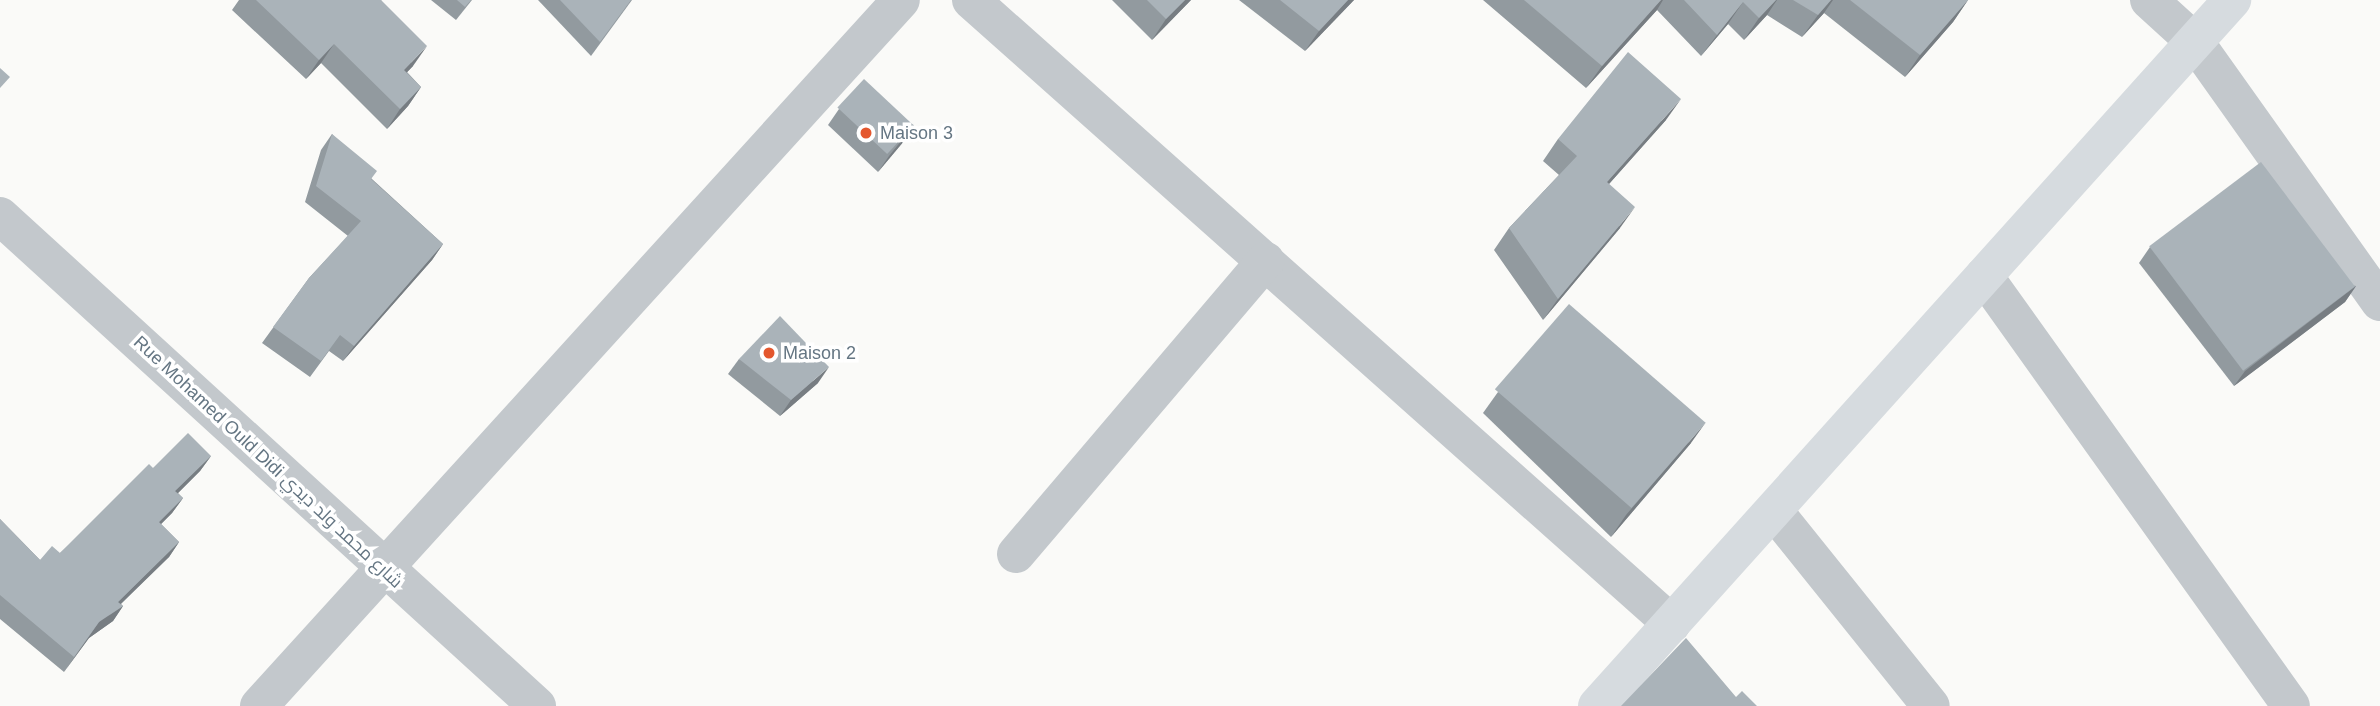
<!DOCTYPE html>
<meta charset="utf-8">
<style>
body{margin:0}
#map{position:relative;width:2380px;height:706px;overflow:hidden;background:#fafaf8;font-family:Arial,Cairo,sans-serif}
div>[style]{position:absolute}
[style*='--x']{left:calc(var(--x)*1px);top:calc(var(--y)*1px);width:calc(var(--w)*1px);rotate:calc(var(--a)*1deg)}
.street>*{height:38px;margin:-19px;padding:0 19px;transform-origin:19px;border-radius:19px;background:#c3c8cc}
.secondary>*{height:38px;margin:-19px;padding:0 19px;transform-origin:19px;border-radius:19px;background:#d6dbdf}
.wall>*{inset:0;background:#929a9f}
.shaded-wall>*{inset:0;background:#777d82}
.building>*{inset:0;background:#aab3b9;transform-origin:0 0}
.dots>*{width:19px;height:19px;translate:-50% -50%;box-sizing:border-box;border:4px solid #fff;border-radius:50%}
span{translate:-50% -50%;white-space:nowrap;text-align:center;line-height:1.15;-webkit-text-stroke:7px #fff;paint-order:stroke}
.poi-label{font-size:18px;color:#657683}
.left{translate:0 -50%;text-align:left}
.street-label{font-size:18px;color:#657683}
</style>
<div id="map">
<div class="street">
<div style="--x:971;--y:0;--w:938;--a:41.67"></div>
<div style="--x:2149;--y:0;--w:62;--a:42.4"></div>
<div style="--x:2195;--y:42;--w:319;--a:54.6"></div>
<div style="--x:0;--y:216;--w:727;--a:42.38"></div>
<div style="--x:1984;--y:276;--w:528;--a:54.47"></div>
<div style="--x:1774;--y:511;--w:250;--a:51.2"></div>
<div style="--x:1016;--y:554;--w:385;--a:-49.6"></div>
<div style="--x:259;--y:706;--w:954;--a:-47.72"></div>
</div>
<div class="secondary">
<div style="--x:1597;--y:706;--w:950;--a:-48.03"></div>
</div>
<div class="wall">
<div style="clip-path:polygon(239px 0,381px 0,413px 66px,407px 72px,421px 87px,408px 106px,387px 129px,321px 63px,306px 79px,232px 10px)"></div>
<div style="clip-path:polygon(431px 0,472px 0,456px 20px)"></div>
<div style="clip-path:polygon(538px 0,632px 0,591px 56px)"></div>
<div style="clip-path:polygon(1112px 0,1191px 0,1152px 40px)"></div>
<div style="clip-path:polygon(1239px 0,1354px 0,1305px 51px)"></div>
<div style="clip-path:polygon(1483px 0,1968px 0,1953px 22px,1905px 77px,1824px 13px,1802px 37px,1767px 15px,1744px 40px,1728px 24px,1701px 56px,1657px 10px,1586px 88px)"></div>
<div style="clip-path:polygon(839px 109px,914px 125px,904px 141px,878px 172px,828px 125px)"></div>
<div style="clip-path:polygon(1666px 120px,1609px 184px,1620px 228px,1543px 320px,1494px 250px,1509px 228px,1559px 175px,1543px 161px,1558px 139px)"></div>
<div style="clip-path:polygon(332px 134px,372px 179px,443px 244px,432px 260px,343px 361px,329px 351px,310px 377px,262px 343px,309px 278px,348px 236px,305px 202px,321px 150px)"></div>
<div style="clip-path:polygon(2150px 247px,2356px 286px,2345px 302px,2234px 386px,2139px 263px)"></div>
<div style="clip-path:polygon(739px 359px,818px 383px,780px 416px,728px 374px)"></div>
<div style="clip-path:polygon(1498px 392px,1691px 443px,1611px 537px,1483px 413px)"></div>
<div style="clip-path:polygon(211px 456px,200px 471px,178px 493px,183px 498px,172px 513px,161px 524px,179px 542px,169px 557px,121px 604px,123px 606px,113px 621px,89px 638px,64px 672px,0 619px,0 519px,40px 560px,60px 553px,153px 468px)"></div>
</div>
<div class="shaded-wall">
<div style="clip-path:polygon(1185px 0,1191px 0,1152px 40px,1166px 19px)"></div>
<div style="clip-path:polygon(1348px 0,1354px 0,1305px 51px,1319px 31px)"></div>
<div style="clip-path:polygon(1661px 0,1663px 0,1657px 10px,1586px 88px,1602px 66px)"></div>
<div style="clip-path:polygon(1776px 0,1777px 0,1767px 15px,1744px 40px,1759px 18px)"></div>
<div style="clip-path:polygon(1831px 0,1833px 0,1824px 13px,1802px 37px,1818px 15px)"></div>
<div style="clip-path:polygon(1968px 0,1953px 22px,1905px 77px,1920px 55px)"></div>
<div style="clip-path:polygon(1743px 2px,1728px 24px,1701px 56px,1717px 35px)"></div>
<div style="clip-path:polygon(334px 44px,321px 63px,306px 79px,319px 60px)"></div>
<div style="clip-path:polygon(427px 46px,413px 66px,391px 89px,404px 70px)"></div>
<div style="clip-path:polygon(421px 87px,408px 106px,387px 129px,400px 109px)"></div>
<div style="clip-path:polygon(1681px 99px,1666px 120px,1592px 203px,1607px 182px)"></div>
<div style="clip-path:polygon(914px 125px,904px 141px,878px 172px,889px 156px)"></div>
<div style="clip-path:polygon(1635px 207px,1620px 228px,1543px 320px,1558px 299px)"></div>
<div style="clip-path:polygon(443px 244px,432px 260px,343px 361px,354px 346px)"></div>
<div style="clip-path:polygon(2356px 286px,2345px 302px,2234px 386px,2245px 371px)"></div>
<div style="clip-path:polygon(829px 367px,818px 383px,780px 416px,791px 400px)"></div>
<div style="clip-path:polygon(1706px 422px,1691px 443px,1611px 537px,1626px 515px)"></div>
<div style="clip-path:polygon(211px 456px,200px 471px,165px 506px,175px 491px)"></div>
<div style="clip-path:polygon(183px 498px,172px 513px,148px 537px,159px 522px)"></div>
<div style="clip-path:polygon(179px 542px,169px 557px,108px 616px,123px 606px,113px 621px,89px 638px,64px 672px,99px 622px,118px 602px)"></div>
</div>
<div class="building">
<div style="clip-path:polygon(256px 0,381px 0,427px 46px,404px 70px,421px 87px,400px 109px,334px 44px,319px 60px)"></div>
<div style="clip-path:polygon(457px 0,471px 0,465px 7px)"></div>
<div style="clip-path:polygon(560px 0,631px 0,600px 42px)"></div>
<div style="clip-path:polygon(1147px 0,1185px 0,1166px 19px)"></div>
<div style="clip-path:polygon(1280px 0,1348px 0,1319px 31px)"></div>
<div style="clip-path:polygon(1524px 0,1661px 0,1602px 66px)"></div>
<div style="clip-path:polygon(1684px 0,1776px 0,1759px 18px,1743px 2px,1717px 35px)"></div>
<div style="clip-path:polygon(1793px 0,1831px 0,1818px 15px)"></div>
<div style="clip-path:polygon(1850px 0,1968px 0,1920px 55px)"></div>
<div style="clip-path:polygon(1628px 52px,1681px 99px,1607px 182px,1635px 207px,1558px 299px,1509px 228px,1577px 156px,1558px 139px)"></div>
<div style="clip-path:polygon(0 68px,10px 77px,0 88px)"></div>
<div style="left:864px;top:79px;width:68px;height:39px;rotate:43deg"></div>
<div style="clip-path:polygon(332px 134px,377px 171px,371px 179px,443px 244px,354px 346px,340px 335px,321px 361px,273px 327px,309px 278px,361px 221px,316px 186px)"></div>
<div style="left:2261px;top:162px;width:156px;height:140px;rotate:53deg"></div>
<div style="left:1569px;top:304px;width:181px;height:113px;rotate:41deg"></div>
<div style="clip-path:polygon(780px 316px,829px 367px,791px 400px,739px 359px)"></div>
<div style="clip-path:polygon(188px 433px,211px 456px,175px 491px,183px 498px,159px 522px,179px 542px,118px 602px,123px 606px,99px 622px,74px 657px,0 595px,0 519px,40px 560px,52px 546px,60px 553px,149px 464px,153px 468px)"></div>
<div style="clip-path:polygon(1686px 638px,1736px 697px,1742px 691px,1757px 706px,1621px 706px)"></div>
</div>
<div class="dots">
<div style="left:866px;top:133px;background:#e4572e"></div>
<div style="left:769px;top:353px;background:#e4572e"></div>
</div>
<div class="poi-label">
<span class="left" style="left:880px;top:133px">Maison 3</span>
<span class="left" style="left:783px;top:353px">Maison 2</span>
</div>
<div class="street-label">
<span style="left:268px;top:462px;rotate:43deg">Rue Mohamed Ould Didi شارع محمد ولد ديدي</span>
</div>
</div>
